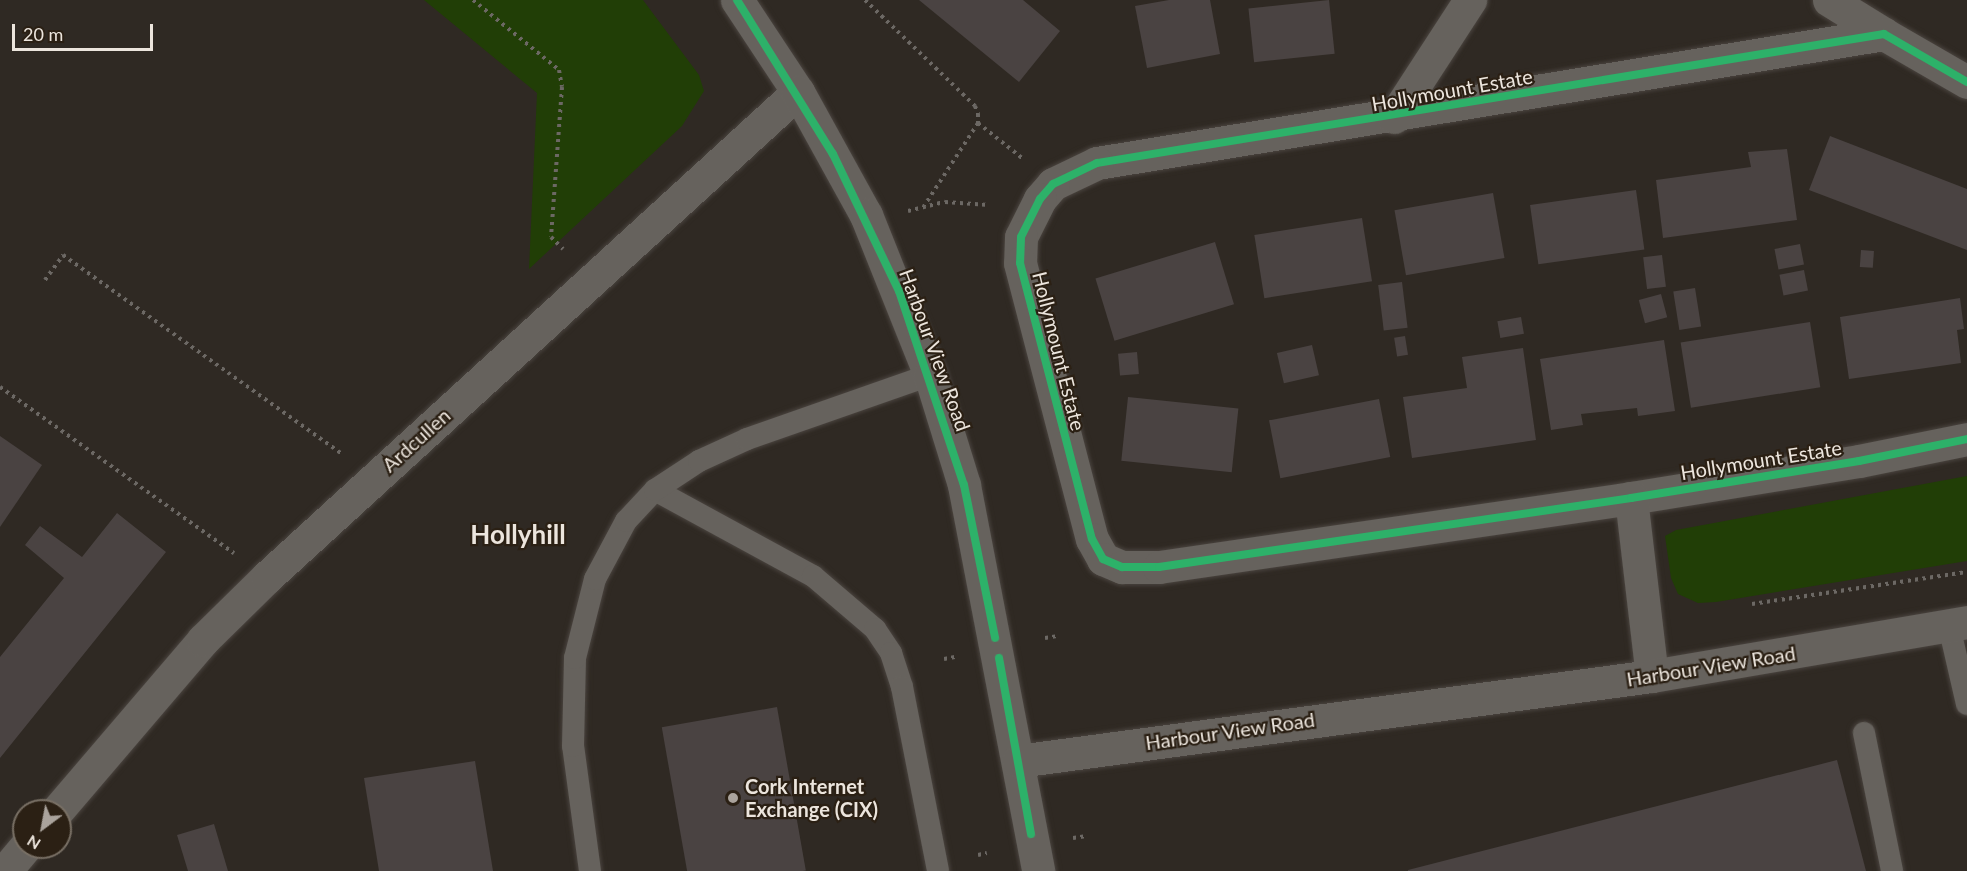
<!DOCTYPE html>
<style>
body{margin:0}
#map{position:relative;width:1967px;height:871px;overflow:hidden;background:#2f2923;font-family:Lato,sans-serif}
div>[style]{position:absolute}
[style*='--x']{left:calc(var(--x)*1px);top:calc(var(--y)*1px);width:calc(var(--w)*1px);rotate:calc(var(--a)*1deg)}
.green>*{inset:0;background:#213e06}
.building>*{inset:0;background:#4a4342;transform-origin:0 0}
.path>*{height:4px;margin-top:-2px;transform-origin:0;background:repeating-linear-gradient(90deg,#6c6864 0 3px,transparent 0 7.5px)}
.roads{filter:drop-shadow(0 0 2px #4a443f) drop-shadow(0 0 2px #4a443f)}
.service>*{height:22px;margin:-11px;padding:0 11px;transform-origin:11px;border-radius:11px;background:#66625d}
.minor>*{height:33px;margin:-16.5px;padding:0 16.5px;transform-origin:16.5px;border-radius:16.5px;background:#66625d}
.tertiary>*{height:33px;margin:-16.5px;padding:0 16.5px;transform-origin:16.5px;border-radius:16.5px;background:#66625d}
.cycleway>*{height:8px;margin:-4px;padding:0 4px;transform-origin:4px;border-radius:4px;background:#2db169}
.dots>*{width:16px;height:16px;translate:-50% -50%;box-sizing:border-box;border:3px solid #2b2014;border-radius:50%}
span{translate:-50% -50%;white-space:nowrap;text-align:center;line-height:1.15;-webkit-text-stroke:4.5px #2b2014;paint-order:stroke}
.street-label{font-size:20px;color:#ece5dd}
.poi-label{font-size:20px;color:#ece5dd;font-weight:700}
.left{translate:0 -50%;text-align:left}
.district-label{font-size:26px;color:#ece5dd;font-weight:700}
.north{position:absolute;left:12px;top:799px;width:60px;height:60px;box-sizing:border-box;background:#2b2014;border:2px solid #786f64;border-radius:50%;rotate:212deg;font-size:16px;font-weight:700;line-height:24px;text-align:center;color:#ece5dd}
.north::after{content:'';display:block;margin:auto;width:21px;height:27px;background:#aaa39c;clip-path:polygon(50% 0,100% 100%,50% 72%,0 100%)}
.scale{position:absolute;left:12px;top:24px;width:141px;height:27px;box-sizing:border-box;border:3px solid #ece5dd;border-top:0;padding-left:8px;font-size:18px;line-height:21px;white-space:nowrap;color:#ece5dd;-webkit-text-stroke:4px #2b2014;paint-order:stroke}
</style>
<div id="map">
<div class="green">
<div style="clip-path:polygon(424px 0,643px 0,699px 75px,704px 91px,682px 126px,529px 269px,537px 93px)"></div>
<div style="clip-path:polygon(1967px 476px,1967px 561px,1716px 602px,1698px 603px,1678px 594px,1671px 578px,1665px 536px,1676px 530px)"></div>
</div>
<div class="building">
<div style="clip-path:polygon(919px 0,1023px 0,1060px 31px,1019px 82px)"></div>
<div style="clip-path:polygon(1169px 0,1210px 0,1220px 54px,1147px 68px,1135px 6px)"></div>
<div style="left:1329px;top:0;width:54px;height:81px;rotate:84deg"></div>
<div style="clip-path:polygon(1830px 136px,1967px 189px,1967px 250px,1809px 190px)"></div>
<div style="clip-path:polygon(1787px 149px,1797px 220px,1663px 238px,1656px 180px,1751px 167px,1748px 152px)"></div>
<div style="left:1636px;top:190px;width:60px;height:107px;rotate:82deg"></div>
<div style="left:1493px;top:193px;width:66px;height:100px;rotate:80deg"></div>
<div style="left:1362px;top:218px;width:64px;height:109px;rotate:81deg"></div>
<div style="left:1215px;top:242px;width:65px;height:125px;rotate:73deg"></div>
<div style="left:1800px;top:244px;width:21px;height:26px;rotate:79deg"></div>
<div style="left:1861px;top:250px;width:13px;height:17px;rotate:4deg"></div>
<div style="left:1662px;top:255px;width:32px;height:19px;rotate:83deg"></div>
<div style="left:1804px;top:270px;width:21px;height:25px;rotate:79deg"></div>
<div style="left:1402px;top:282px;width:46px;height:24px;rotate:83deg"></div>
<div style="left:1695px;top:288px;width:39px;height:22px;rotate:81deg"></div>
<div style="left:1661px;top:294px;width:24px;height:23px;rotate:75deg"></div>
<div style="clip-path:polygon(1960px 298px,1964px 329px,1957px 330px,1961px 363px,1849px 379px,1840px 317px)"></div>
<div style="left:1521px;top:317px;width:17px;height:24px;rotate:80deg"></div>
<div style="left:1810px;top:322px;width:66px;height:131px;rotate:81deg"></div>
<div style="left:1405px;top:336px;width:19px;height:11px;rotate:81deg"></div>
<div style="clip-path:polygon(1664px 340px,1675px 411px,1638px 416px,1637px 408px,1581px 414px,1583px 425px,1551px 430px,1540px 359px)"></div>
<div style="left:1312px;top:345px;width:31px;height:36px;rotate:77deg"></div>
<div style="clip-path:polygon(1523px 348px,1536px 440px,1412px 458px,1403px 397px,1467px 388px,1462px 357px)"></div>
<div style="left:1137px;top:352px;width:22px;height:19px;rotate:85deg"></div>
<div style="left:1128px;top:397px;width:111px;height:64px;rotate:6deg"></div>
<div style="left:1379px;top:399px;width:59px;height:112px;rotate:79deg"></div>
<div style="clip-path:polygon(0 436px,42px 465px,0 527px)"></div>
<div style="clip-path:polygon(117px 513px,166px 552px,0 758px,0 657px,64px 578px,25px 545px,40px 526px,82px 557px)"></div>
<div style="left:777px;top:707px;width:166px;height:117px;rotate:80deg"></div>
<div style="clip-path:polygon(1837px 760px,1866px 871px,1408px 871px,1408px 870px)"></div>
<div style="clip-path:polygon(475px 761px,493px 871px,379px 871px,364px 778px)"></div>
<div style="clip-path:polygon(214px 824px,228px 871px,188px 871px,177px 835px)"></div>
</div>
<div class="path">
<div style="--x:473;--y:0;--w:111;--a:39.1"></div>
<div style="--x:559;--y:70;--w:17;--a:80"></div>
<div style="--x:562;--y:87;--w:150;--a:94.2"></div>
<div style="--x:551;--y:237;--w:17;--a:45"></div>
<div style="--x:865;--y:0;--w:153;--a:43.9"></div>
<div style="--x:975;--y:106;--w:9;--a:69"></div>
<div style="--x:978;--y:114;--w:9;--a:90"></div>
<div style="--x:978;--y:123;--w:99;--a:123"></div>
<div style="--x:978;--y:123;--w:56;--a:38.5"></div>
<div style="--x:908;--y:211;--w:38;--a:-14"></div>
<div style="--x:945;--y:202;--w:44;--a:3.9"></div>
<div style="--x:45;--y:280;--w:31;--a:-54"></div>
<div style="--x:63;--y:255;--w:343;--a:35.5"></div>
<div style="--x:0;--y:387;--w:287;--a:35.4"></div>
<div style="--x:1752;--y:604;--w:217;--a:-8.5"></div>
<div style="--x:1045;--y:638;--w:12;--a:-9"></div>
<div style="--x:944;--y:659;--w:11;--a:-10"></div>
<div style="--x:1073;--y:838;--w:14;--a:-8"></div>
<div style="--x:978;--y:855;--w:9;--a:-13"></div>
</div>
<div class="roads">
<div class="service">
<div style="--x:655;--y:490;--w:180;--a:28.6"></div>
<div style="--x:813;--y:576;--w:82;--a:40.5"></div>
<div style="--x:875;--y:629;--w:29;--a:56"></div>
<div style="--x:891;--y:653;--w:36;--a:72"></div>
<div style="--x:902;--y:687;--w:187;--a:78.9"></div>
<div style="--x:1949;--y:626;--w:80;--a:77"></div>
<div style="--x:1864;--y:733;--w:141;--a:78.5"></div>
<div style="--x:590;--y:871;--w:126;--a:-97.7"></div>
<div style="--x:573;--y:746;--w:88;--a:-88.7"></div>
<div style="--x:575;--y:658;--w:81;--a:-75.8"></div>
<div style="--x:595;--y:579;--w:66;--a:-61.9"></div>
<div style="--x:626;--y:521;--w:42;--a:-46.9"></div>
<div style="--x:655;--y:490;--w:53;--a:-33.4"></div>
<div style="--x:699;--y:461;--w:53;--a:-24.6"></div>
<div style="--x:747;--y:439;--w:194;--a:-19.3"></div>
</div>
<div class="minor">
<div style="--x:1829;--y:0;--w:65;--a:31.7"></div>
<div style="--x:1967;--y:82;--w:96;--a:-150"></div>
<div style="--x:1884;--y:34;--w:798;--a:170.69"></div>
<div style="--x:1097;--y:163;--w:49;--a:154.5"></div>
<div style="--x:1053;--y:184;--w:20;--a:131"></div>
<div style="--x:1040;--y:199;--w:42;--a:116.6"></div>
<div style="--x:1021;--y:237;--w:26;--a:92"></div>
<div style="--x:1020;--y:263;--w:285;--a:75.4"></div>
<div style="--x:1092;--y:539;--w:23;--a:61"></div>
<div style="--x:1103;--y:559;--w:21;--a:23"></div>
<div style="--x:1122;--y:567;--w:37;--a:0"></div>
<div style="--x:1159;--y:567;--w:477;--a:-8.3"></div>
<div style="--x:1631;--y:498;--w:231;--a:-9.2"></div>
<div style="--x:1859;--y:461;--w:110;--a:-11.5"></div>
<div style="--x:1394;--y:117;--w:140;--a:-57"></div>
<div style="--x:1631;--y:498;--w:179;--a:83.3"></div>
<div style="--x:57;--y:811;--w:225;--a:-49.5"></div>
<div style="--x:203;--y:640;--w:90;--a:-44.5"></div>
<div style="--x:267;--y:577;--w:719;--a:-42.41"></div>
<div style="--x:5;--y:871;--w:31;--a:-50"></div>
</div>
<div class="tertiary">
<div style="--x:737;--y:0;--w:110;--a:56.5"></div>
<div style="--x:798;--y:92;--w:141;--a:61.1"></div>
<div style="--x:866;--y:215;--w:172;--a:68.2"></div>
<div style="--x:930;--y:375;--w:115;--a:72.8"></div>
<div style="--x:964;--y:485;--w:393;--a:79.1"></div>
<div style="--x:1018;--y:761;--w:640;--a:-7.64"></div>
<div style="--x:1652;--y:676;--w:320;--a:-9.7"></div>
</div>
</div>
<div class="cycleway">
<div style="--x:737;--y:0;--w:181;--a:58.1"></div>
<div style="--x:833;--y:154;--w:152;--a:64.3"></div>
<div style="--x:899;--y:291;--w:205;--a:71.5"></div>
<div style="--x:964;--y:485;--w:156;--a:78.5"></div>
<div style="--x:1967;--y:82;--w:96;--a:-150"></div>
<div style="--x:1884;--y:34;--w:798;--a:170.69"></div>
<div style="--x:1097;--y:163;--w:49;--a:154.5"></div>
<div style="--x:1053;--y:184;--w:20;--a:131"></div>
<div style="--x:1040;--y:199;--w:42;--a:116.6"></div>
<div style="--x:1021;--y:237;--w:26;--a:92"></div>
<div style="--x:1020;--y:263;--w:285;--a:75.4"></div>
<div style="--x:1092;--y:539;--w:23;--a:61"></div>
<div style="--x:1103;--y:559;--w:21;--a:23"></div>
<div style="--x:1122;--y:567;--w:37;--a:0"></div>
<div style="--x:1159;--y:567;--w:477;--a:-8.3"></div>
<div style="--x:1631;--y:498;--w:231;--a:-9.2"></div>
<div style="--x:1859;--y:461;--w:110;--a:-11.5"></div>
<div style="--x:999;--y:658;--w:179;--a:79.7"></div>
</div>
<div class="dots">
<div style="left:733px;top:798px;background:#aaa39c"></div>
</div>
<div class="street-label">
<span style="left:1452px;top:90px;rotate:-10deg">Hollymount Estate</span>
<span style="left:935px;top:350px;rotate:70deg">Harbour View Road</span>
<span style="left:1059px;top:351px;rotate:76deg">Hollymount Estate</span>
<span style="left:416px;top:440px;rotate:-42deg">Ardcullen</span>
<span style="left:1761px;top:460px;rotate:-9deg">Hollymount Estate</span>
<span style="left:1711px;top:666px;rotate:-9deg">Harbour View Road</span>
<span style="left:1230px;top:731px;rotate:-8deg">Harbour View Road</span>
</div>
<div class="poi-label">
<span class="left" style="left:745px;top:798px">Cork Internet<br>Exchange (CIX)</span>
</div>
<div class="district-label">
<span style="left:518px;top:535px">Hollyhill</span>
</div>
<div class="north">N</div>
<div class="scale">20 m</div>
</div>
